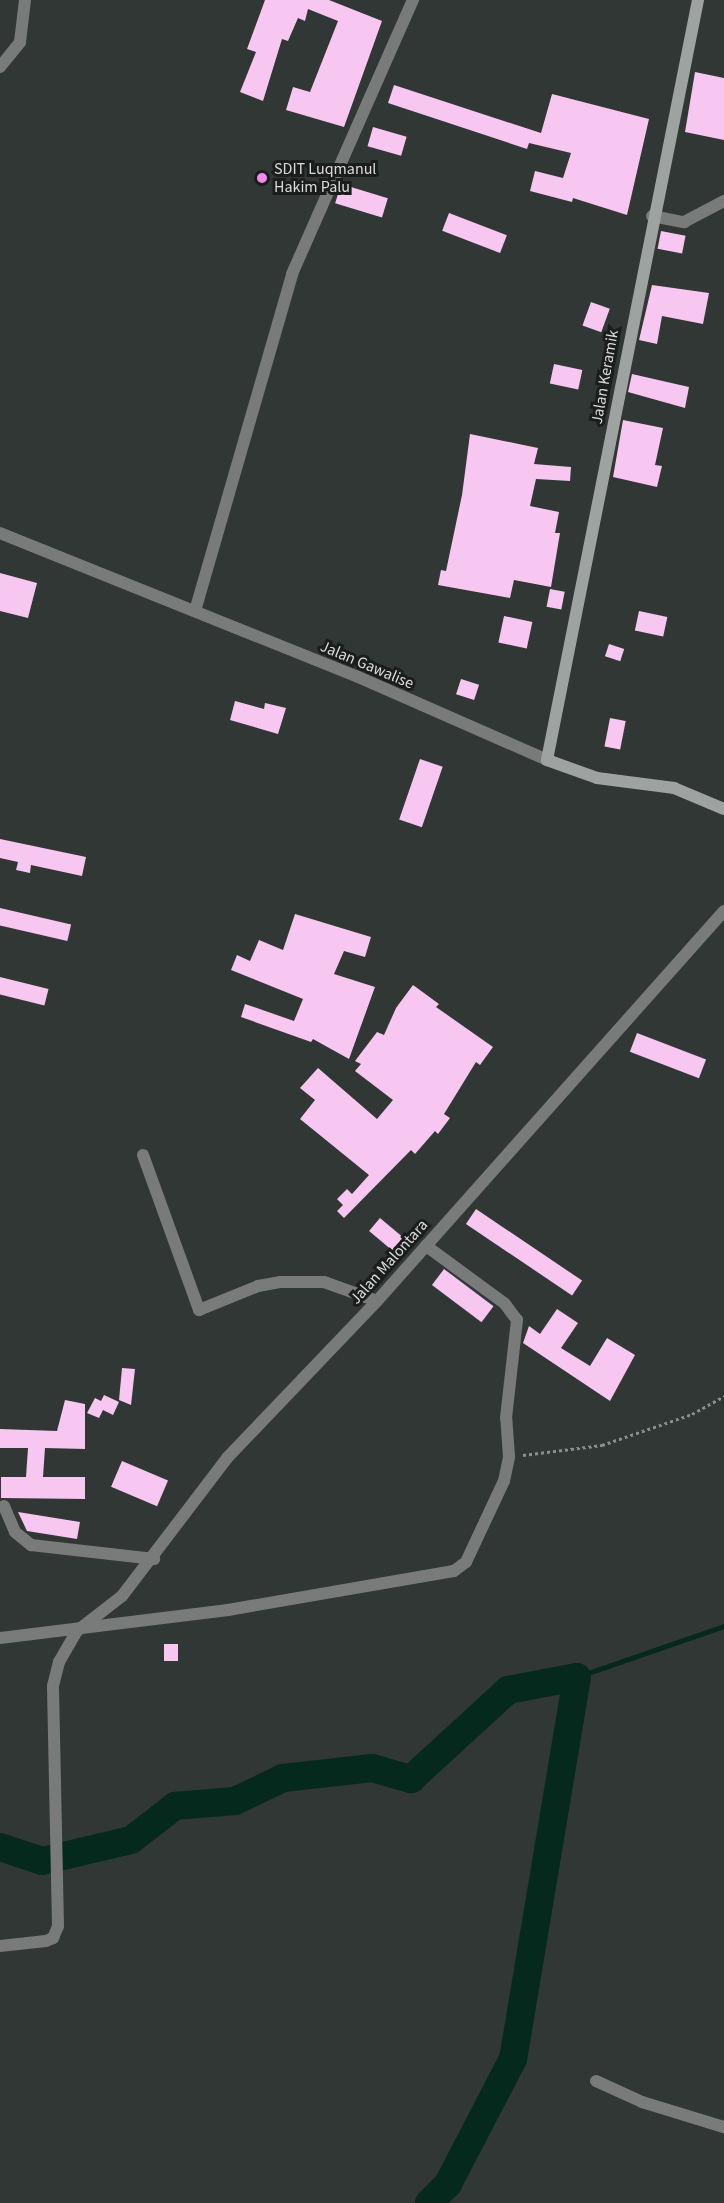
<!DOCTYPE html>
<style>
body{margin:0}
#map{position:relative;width:724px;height:2203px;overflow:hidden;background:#313734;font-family:"Source Sans 3",sans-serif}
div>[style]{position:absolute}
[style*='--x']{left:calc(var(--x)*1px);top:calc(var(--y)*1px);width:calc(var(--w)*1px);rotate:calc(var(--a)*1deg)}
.stream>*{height:4.5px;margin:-2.25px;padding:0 2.25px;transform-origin:2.25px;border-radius:2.25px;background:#05291d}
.river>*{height:28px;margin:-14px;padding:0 14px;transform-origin:14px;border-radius:14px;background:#05291d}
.building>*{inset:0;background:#f7c6f1;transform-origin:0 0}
.path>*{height:3px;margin-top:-1.5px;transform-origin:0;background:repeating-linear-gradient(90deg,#8b8f8c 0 3px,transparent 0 6px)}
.street>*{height:12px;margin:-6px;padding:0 6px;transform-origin:6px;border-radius:6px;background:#787b7a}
.secondary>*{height:12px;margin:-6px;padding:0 6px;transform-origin:6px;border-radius:6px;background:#9ea2a0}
.dots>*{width:16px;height:16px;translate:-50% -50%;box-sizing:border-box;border:3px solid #1b1d1c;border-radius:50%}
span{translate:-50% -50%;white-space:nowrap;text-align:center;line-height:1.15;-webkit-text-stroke:6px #1b1d1c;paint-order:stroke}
.poi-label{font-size:16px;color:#d9dcda}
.left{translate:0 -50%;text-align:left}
.street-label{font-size:16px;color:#d9dcda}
</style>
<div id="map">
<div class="stream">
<div style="--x:577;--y:1677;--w:156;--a:-19.1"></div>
</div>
<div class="river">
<div style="--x:0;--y:1847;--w:44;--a:18.4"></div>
<div style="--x:42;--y:1861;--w:91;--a:-13.3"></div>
<div style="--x:131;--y:1840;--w:56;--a:-37.7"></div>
<div style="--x:175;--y:1806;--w:60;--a:-4.8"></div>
<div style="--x:235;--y:1801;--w:53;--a:-25.6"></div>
<div style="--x:283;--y:1778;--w:90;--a:-6.4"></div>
<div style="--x:372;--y:1768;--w:41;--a:15.8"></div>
<div style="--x:411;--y:1779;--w:132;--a:-42.5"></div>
<div style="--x:508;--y:1690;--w:70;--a:-10.7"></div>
<div style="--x:577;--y:1677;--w:387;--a:99.5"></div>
<div style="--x:513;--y:2059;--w:141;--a:117.5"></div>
<div style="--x:448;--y:2184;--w:27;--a:135"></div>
</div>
<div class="building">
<div style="clip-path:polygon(265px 0,329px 0,382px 21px,344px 127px,286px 110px,293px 87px,310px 92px,338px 21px,308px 9px,305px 21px,298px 18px,288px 41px,282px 39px,263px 101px,240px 92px,256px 52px,247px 49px)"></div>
<div style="clip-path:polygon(695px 72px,724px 78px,724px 140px,685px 132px)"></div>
<div style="clip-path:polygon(394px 85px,541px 133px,552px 94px,649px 119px,627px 215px,573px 198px,572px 202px,530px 191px,535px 171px,563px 178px,571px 153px,529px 143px,527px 149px,388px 103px)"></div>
<div style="left:373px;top:127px;width:35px;height:20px;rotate:16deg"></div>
<div style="left:341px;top:184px;width:49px;height:20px;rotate:17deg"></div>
<div style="left:449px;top:213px;width:62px;height:19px;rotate:21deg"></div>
<div style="left:661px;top:231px;width:25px;height:18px;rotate:11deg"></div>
<div style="clip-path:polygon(652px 285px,709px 293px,703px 324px,662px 316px,657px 344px,639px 340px)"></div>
<div style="left:591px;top:302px;width:20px;height:25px;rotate:20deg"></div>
<div style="left:554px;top:364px;width:29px;height:20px;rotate:12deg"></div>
<div style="clip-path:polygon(632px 374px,689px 387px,685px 408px,628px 392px)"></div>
<div style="clip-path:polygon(623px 420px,663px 428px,655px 465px,662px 466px,657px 487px,613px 477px)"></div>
<div style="clip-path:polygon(470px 434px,538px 448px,534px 464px,571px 467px,570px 481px,536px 479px,530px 506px,559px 512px,555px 533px,560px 533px,551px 587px,514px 580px,510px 598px,438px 585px,441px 570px,446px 571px,462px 495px)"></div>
<div style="clip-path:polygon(0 573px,37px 583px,28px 618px,0 611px)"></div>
<div style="left:550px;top:589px;width:15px;height:18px;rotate:11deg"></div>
<div style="left:639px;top:611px;width:29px;height:20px;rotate:12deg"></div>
<div style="left:504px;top:616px;width:29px;height:27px;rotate:12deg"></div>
<div style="left:609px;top:644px;width:16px;height:13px;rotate:18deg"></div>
<div style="left:461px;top:679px;width:19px;height:16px;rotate:18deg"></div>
<div style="clip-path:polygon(235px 701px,264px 709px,265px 703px,286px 708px,278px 734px,230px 720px)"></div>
<div style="left:610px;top:718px;width:16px;height:29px;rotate:11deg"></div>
<div style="left:420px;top:759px;width:24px;height:64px;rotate:19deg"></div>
<div style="clip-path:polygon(0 839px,86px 857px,82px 876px,31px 865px,30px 873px,16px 870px,18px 862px,0 858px)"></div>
<div style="left:0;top:908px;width:73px;height:17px;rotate:13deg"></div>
<div style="clip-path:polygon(295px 914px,371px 937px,365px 957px,344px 951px,334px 974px,375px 987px,349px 1059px,313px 1039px,311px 1042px,241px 1017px,245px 1004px,294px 1021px,303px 999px,231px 970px,237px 955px,250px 961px,259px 940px,283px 950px)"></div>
<div style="left:0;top:977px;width:50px;height:17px;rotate:14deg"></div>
<div style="clip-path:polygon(413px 985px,439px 1004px,436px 1007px,493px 1047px,480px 1065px,476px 1062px,444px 1114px,450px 1118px,438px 1134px,435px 1131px,415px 1154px,411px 1150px,344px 1218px,337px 1211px,343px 1205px,337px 1199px,347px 1189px,352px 1194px,369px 1175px,300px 1119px,315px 1100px,300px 1088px,318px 1068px,377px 1119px,393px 1100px,355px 1071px,361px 1064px,355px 1061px,377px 1032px,384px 1035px,396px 1008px)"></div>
<div style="left:637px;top:1033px;width:74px;height:20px;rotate:21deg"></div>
<div style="left:476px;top:1209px;width:128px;height:18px;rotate:34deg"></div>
<div style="left:380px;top:1218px;width:35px;height:17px;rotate:40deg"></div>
<div style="left:444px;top:1269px;width:62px;height:20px;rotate:37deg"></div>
<div style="clip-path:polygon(557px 1309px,578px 1323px,561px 1348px,590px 1366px,607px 1338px,635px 1355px,610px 1401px,523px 1343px,529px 1326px,540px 1334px)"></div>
<div style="clip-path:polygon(122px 1368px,135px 1369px,131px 1405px,119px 1400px)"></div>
<div style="clip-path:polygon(104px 1395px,119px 1402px,113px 1415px,103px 1410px,99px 1418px,87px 1413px,95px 1398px,101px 1401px)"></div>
<div style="clip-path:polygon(65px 1400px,85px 1404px,85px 1449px,45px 1448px,43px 1477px,85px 1477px,85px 1499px,1px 1498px,1px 1477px,26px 1477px,28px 1448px,0 1448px,0 1429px,57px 1431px)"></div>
<div style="left:122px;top:1461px;width:50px;height:28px;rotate:23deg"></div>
<div style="clip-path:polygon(18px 1512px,80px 1522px,77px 1539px,27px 1531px)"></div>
<div style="left:164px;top:1644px;width:14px;height:17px"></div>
</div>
<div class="path">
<div style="--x:523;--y:1455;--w:80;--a:-7.2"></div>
<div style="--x:602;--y:1445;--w:95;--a:-19"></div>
<div style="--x:692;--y:1414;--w:37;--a:-29"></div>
</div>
<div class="street">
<div style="--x:0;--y:67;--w:32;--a:-51"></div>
<div style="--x:20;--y:42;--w:42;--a:-83.2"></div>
<div style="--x:652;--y:216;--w:33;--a:11"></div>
<div style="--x:684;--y:222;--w:45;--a:-27.7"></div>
<div style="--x:0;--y:533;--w:384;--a:21.9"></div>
<div style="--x:356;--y:676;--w:209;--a:23.7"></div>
<div style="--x:195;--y:611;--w:351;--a:-73.9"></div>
<div style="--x:292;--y:274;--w:300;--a:-66.2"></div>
<div style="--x:143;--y:1155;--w:165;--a:70.1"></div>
<div style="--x:199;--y:1310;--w:64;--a:-22.1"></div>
<div style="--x:258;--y:1286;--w:22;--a:-10"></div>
<div style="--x:280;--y:1282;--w:44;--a:0"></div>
<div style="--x:324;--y:1282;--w:56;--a:19.7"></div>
<div style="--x:4;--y:1506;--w:28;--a:67"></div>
<div style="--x:15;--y:1532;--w:21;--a:39"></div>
<div style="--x:31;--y:1545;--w:124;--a:6.5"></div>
<div style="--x:0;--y:1638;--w:230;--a:-7"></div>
<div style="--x:228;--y:1610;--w:229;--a:-9.8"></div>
<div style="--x:454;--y:1571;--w:15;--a:-37"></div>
<div style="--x:466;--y:1562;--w:89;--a:-64.9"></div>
<div style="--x:504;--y:1481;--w:25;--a:-78"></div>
<div style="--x:509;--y:1457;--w:39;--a:-94"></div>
<div style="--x:506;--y:1418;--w:99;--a:-83.6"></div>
<div style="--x:517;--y:1320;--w:21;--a:-127"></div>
<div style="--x:504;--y:1303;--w:97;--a:-143.8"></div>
<div style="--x:0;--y:1946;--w:46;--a:-6.2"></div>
<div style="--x:46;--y:1941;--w:8;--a:-23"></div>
<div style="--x:53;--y:1938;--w:13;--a:-67"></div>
<div style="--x:58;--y:1926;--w:240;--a:-91.2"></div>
<div style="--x:53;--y:1686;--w:25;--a:-76"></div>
<div style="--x:59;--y:1662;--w:36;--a:-60"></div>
<div style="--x:77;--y:1631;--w:57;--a:-37.9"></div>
<div style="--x:122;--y:1596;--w:173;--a:-52.7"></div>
<div style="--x:227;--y:1458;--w:217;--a:-46.3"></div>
<div style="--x:377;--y:1301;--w:522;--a:-48.34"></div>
<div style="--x:596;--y:2081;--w:51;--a:24.5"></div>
<div style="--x:642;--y:2102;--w:86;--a:17"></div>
</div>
<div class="secondary">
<div style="--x:698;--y:0;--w:775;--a:101.24"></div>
<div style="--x:547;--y:760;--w:53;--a:19.8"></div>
<div style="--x:597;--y:778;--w:78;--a:7.4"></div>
<div style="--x:674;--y:788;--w:54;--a:22.8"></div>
</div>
<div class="dots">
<div style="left:262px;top:178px;background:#f689ed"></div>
</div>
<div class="poi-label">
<span class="left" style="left:274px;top:178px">SDIT Luqmanul<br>Hakim Palu</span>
</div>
<div class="street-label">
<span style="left:605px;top:377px;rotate:-80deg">Jalan Keramik</span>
<span style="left:367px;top:665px;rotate:23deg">Jalan Gawalise</span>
<span style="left:389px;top:1262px;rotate:-48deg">Jalan Malontara</span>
</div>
</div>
